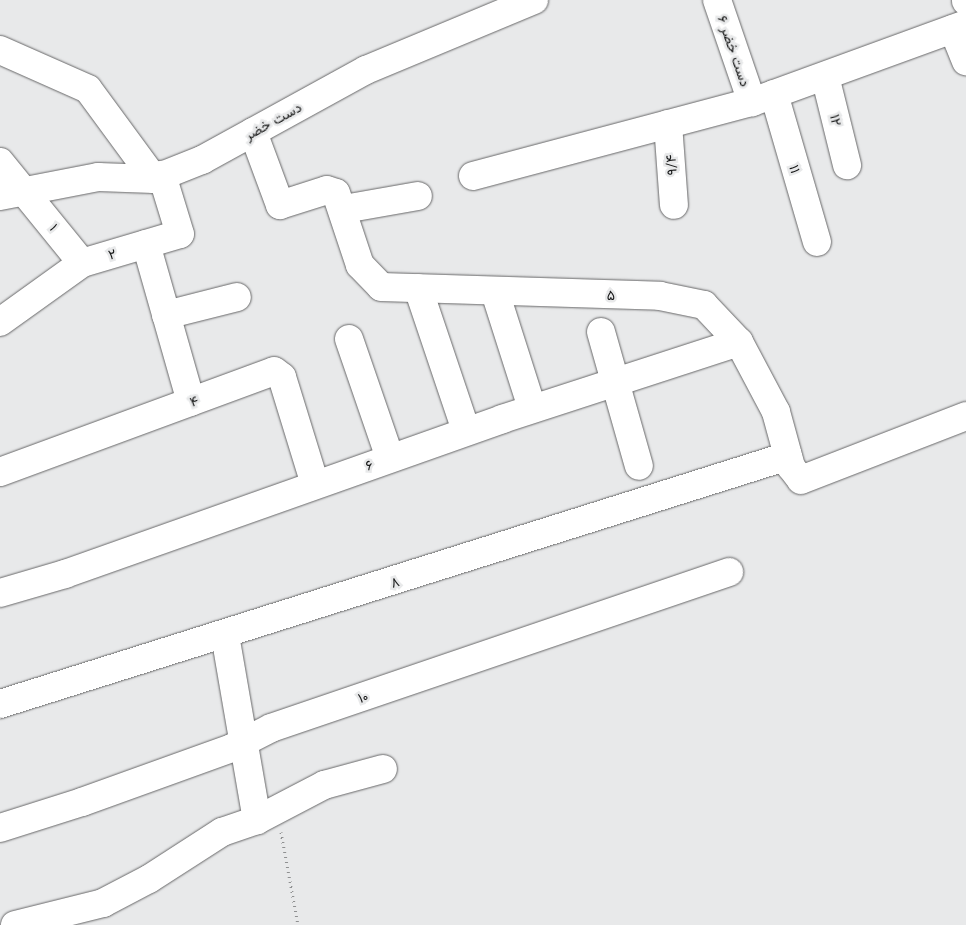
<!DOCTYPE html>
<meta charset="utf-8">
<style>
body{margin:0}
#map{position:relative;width:966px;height:925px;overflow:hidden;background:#e8e9ea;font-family:"Work Sans",Vazirmatn,sans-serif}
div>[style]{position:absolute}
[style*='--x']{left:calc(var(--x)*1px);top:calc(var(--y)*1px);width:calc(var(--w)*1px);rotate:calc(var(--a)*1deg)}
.path>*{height:3px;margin-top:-1.5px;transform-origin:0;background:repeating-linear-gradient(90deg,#8f9091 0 1px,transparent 0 5px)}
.roads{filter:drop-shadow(0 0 1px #676768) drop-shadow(0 0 1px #676768)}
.minor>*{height:28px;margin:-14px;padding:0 14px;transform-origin:14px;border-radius:14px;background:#fff}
span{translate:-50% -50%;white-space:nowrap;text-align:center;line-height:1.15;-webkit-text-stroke:5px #e8e9ea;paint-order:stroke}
.street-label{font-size:14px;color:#151616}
</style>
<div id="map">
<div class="path">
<div style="--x:281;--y:832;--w:95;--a:79.6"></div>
</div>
<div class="roads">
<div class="minor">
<div style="--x:717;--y:0;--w:108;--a:71.1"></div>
<div style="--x:966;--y:0;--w:1;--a:90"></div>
<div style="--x:953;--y:29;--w:35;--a:68"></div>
<div style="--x:0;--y:50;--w:96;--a:23.9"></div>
<div style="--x:88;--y:89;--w:112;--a:53.7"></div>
<div style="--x:825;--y:76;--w:92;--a:76.1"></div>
<div style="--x:774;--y:94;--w:154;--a:73.8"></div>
<div style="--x:668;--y:124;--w:81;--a:85.8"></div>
<div style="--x:253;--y:132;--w:78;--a:69.7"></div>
<div style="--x:280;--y:205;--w:49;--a:-17.7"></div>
<div style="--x:327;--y:190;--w:9;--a:18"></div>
<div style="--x:336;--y:193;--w:76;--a:71.6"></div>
<div style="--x:360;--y:265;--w:30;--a:46"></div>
<div style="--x:381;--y:287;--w:279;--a:1.8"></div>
<div style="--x:660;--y:296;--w:45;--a:11.6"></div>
<div style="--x:704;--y:305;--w:51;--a:46.6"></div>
<div style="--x:739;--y:342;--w:79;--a:62.1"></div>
<div style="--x:776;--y:412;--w:57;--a:74.7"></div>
<div style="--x:791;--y:467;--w:16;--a:52"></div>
<div style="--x:801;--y:480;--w:177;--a:-21.2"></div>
<div style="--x:0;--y:162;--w:130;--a:50.9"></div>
<div style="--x:473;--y:176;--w:289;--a:-14.9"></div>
<div style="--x:752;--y:102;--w:228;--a:-20"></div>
<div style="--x:0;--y:196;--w:100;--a:-11"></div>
<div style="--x:98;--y:177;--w:56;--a:2"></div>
<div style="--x:154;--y:179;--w:52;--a:-21.6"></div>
<div style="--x:202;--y:160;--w:187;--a:-28.8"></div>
<div style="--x:366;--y:70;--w:182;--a:-22.6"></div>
<div style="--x:344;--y:209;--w:75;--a:-10"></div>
<div style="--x:146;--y:244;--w:164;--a:74.1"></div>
<div style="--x:418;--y:288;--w:151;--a:71.4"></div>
<div style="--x:495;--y:292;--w:122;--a:72.3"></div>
<div style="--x:166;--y:315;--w:73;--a:-14.2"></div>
<div style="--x:0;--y:322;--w:101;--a:-35.7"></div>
<div style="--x:82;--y:263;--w:102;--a:-16.5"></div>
<div style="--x:180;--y:234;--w:62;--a:-107"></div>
<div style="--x:601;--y:332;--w:139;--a:74.2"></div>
<div style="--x:349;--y:339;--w:126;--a:71"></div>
<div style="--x:0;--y:472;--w:292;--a:-20.2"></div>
<div style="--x:274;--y:371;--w:10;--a:37"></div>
<div style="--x:282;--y:377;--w:112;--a:72.9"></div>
<div style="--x:0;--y:593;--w:68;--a:-16.3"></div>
<div style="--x:65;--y:574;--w:464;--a:-19.5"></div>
<div style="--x:502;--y:419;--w:249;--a:-18"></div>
<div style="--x:225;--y:635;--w:188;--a:80.2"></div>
<div style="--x:0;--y:704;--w:826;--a:-17.47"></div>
<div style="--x:0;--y:828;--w:86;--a:-17.6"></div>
<div style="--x:82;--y:802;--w:159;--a:-19.8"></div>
<div style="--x:232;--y:748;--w:44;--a:-27.1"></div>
<div style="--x:271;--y:728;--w:484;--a:-18.8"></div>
<div style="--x:15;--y:925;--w:91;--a:-14"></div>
<div style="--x:103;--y:903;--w:52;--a:-27.6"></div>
<div style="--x:149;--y:879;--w:87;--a:-32.8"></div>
<div style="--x:222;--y:832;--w:37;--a:-19"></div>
<div style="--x:257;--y:820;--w:76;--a:-27.6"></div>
<div style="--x:324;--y:785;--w:61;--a:-15.2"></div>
</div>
</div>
<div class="street-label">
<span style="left:734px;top:51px;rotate:71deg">دست خضر ۶</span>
<span style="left:836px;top:120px;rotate:77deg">۱۲</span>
<span style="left:273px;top:121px;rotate:-29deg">دست خضر</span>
<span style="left:671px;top:165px;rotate:-94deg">۹/۴</span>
<span style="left:795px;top:169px;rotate:74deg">۱۱</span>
<span style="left:54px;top:227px;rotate:52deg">۱</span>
<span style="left:112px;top:254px;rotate:-17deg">۲</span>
<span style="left:611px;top:295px">۵</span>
<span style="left:194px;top:401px;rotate:-20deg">۴</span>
<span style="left:369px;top:465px;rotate:-19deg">۶</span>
<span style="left:395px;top:582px;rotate:-18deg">۸</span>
<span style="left:363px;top:697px;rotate:-19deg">۱۰</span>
</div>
</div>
